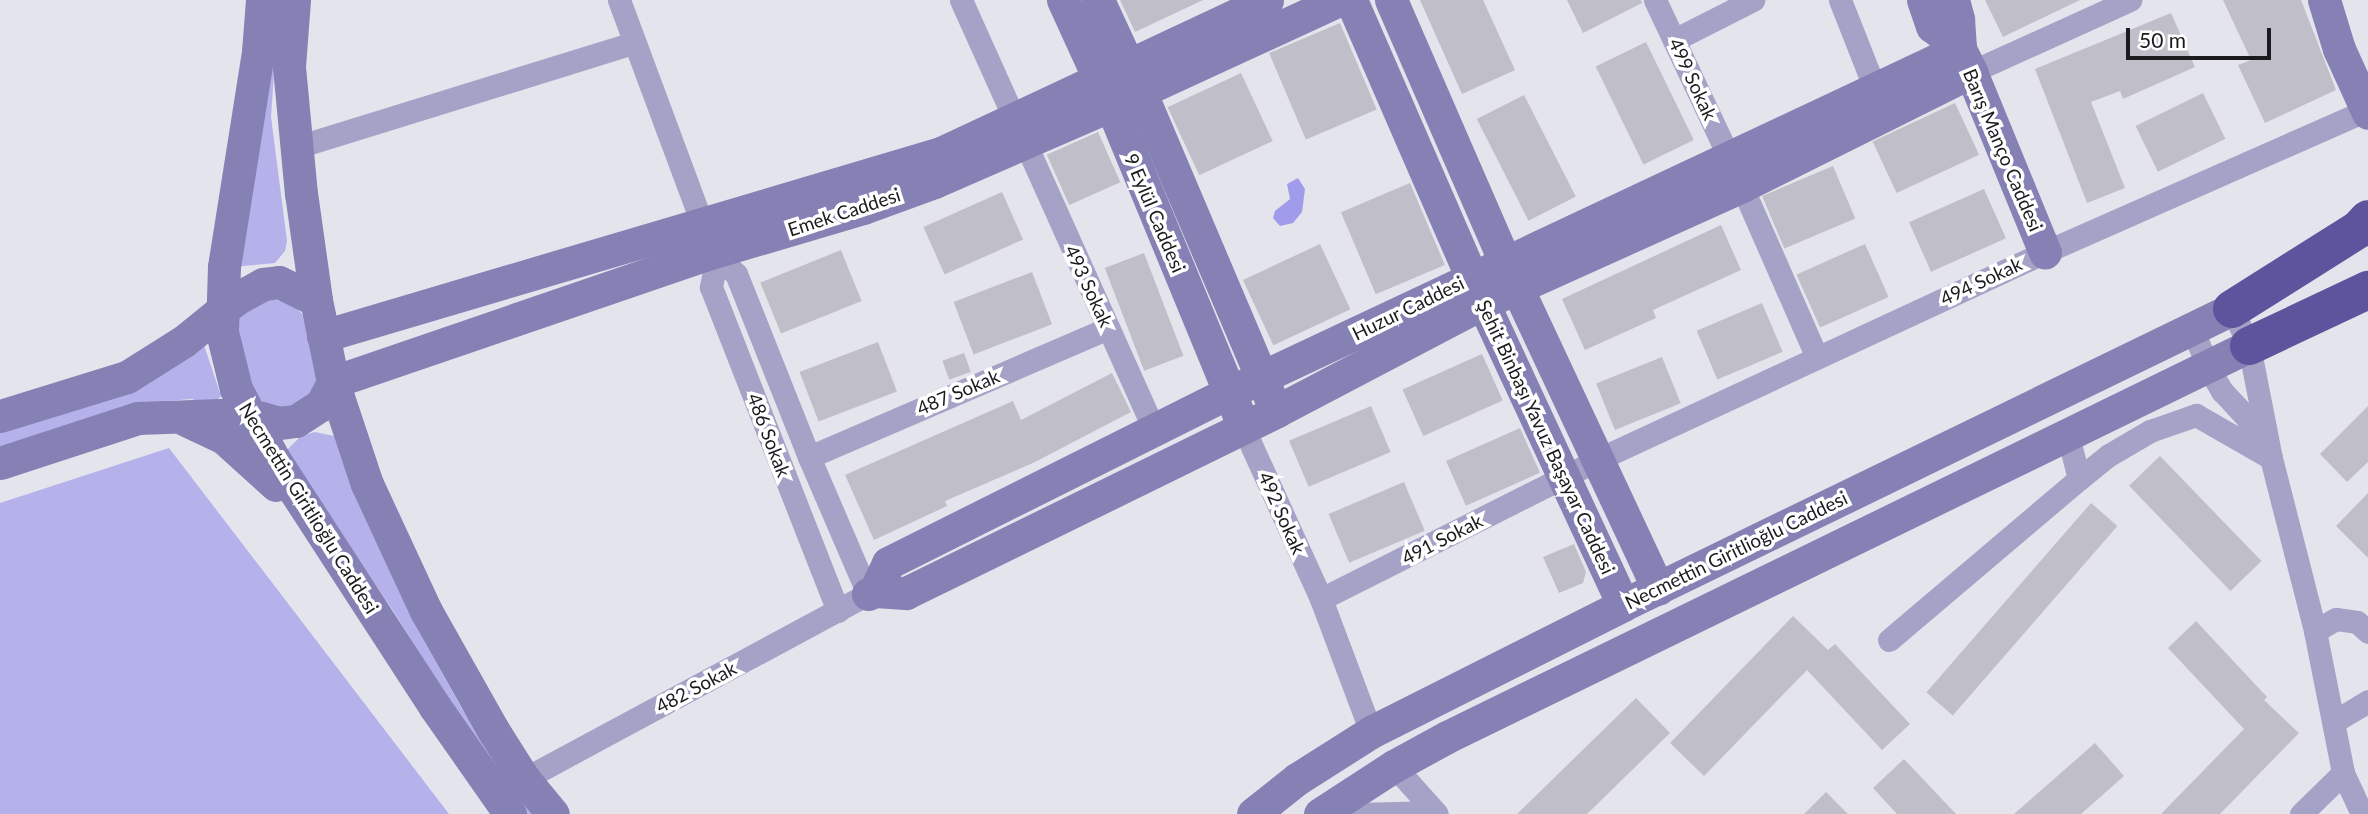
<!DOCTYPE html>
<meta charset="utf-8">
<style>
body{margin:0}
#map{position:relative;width:2368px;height:814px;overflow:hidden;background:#e4e4ed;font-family:Lato,sans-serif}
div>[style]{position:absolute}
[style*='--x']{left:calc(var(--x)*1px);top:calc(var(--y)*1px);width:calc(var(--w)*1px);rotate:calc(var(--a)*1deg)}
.green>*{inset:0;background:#b4b1eb}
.water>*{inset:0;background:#a19beb}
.building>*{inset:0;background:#c0bfc9;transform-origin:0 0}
.street>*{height:23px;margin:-11.5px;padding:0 11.5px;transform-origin:11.5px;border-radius:11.5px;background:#a4a2c6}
.secondary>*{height:33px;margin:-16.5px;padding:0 16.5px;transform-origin:16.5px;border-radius:16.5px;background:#8581b5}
.highway>*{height:38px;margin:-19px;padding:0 19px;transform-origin:19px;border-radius:19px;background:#5d549d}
span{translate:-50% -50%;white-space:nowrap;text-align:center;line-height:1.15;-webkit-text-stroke:7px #fff;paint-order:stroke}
.street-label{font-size:19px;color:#1b1b1f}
.scale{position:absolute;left:2126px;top:28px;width:145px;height:32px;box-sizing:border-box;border:4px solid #1b1b1f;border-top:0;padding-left:9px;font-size:21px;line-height:24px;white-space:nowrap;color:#1b1b1f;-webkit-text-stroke:5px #fff;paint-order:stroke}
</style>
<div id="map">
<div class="green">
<div style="clip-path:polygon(276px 45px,271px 117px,287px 241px,285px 251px,275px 263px,233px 267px)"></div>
<div style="clip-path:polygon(268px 298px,293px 304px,302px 314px,320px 376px,311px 393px,288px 409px,266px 404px,256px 396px,249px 385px,234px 325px,244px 310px)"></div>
<div style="clip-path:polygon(204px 345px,221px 396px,210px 407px,192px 399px,166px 401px,0 451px,0 428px)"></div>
<div style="clip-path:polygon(315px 432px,334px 436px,354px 494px,422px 637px,462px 709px,537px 814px,525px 814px,501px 782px,392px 609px,285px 452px,301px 436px)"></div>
<div style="clip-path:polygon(169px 448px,449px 814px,0 814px,0 503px)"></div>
</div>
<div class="water">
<div style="clip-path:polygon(1298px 178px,1305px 189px,1302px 212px,1293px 223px,1280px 226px,1273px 218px,1275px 211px,1290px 199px,1287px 184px)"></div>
</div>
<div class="building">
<div style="clip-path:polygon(1120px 0,1203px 0,1135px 32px)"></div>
<div style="clip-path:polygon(1420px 0,1483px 0,1515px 70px,1462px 94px)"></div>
<div style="clip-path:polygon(1567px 0,1641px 0,1642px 3px,1583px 33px)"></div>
<div style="clip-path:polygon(1985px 0,2080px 0,2003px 37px)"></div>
<div style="clip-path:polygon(2223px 0,2301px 0,2336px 90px,2265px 123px,2238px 65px,2251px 60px)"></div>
<div style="clip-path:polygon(2171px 13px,2195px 67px,2123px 99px,2120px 91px,2091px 102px,2125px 188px,2087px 203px,2035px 69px)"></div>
<div style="left:1340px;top:23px;width:94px;height:77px;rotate:67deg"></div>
<div style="left:1646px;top:42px;width:109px;height:56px;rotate:64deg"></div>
<div style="left:1241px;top:73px;width:75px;height:81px;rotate:65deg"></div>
<div style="left:2203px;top:93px;width:51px;height:75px;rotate:64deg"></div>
<div style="left:1524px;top:95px;width:114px;height:53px;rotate:63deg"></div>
<div style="left:1955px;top:103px;width:57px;height:91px;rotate:65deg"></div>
<div style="left:1098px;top:132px;width:55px;height:56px;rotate:66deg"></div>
<div style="left:1833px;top:166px;width:57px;height:77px;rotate:67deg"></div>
<div style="left:1410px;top:183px;width:89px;height:75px;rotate:67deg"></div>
<div style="left:1984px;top:189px;width:54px;height:82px;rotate:66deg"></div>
<div style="left:1002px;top:192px;width:52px;height:86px;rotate:66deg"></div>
<div style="clip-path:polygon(1721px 225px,1741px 270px,1653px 310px,1656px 318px,1585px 350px,1562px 299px)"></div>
<div style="left:1320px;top:244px;width:72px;height:85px;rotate:65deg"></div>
<div style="left:1865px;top:244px;width:58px;height:75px;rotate:66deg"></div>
<div style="left:841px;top:250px;width:55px;height:87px;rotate:68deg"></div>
<div style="left:1144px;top:253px;width:110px;height:42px;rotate:69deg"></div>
<div style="left:1032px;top:272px;width:56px;height:84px;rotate:69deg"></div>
<div style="left:1762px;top:303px;width:53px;height:71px;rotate:67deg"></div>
<div style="left:878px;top:342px;width:53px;height:84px;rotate:69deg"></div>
<div style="left:964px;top:353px;width:20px;height:23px;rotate:70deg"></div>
<div style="left:1482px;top:354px;width:51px;height:87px;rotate:66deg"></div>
<div style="left:1662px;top:357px;width:50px;height:71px;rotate:68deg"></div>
<div style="clip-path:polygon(1112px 373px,1131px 412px,1033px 463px,945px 501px,947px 506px,874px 540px,845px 475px,1013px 401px,1021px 420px)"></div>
<div style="left:1371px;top:406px;width:50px;height:89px;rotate:67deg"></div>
<div style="clip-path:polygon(2368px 406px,2368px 462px,2347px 482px,2320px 454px)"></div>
<div style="left:1520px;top:428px;width:49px;height:81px;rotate:66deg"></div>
<div style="left:2160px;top:456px;width:146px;height:43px;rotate:46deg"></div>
<div style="left:1404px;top:482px;width:53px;height:82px;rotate:67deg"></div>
<div style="clip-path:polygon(2368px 493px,2368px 558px,2336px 526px)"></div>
<div style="left:2091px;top:503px;width:35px;height:251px;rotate:41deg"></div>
<div style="clip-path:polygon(1574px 544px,1586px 572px,1583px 583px,1559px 593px,1543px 557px)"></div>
<div style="clip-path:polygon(1793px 616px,1828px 650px,1835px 644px,1910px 724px,1882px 750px,1807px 670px,1704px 776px,1670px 743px)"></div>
<div style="clip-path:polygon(2196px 621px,2267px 697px,2264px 700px,2299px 733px,2220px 814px,2161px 814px,2244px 729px,2168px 648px)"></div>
<div style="clip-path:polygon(1636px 698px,1670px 733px,1587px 814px,1517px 814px)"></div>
<div style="clip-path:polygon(2095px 743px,2124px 776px,2081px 814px,2014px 814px)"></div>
<div style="clip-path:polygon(1904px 759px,1956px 814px,1897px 814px,1873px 788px)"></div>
<div style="clip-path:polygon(1826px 792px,1848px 814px,1804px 814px)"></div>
</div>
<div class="street">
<div style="--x:619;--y:0;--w:241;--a:69.6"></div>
<div style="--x:961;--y:0;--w:471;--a:65.8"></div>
<div style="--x:1655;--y:0;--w:174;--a:64.8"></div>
<div style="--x:1729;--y:157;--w:219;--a:66.3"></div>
<div style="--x:1840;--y:0;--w:96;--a:68.5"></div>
<div style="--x:1674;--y:40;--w:89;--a:-26.9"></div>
<div style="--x:1971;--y:72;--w:175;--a:-24.4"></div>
<div style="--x:297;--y:147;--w:353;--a:-17.2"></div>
<div style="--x:717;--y:258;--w:30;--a:102"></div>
<div style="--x:711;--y:287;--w:348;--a:68.6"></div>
<div style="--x:2232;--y:309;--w:41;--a:65.3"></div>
<div style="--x:2249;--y:346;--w:114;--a:78.9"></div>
<div style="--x:2271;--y:458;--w:179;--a:75.7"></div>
<div style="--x:2315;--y:631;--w:145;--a:78.8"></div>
<div style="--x:2343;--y:773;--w:59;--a:135.7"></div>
<div style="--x:2192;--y:328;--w:42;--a:67.7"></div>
<div style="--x:2208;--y:367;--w:28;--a:60"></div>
<div style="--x:2222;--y:391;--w:37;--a:47"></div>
<div style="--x:2247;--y:418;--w:29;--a:59"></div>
<div style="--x:1243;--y:427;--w:189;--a:65.6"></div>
<div style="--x:1321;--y:599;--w:142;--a:69.4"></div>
<div style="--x:809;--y:457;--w:326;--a:-23.3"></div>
<div style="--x:2079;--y:479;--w:38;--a:-39"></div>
<div style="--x:2109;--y:455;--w:48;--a:-30.3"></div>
<div style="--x:2150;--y:431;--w:49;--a:-19.2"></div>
<div style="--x:2196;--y:415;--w:86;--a:29.8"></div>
<div style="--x:1321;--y:599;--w:311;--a:-26.7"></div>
<div style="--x:1599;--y:459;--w:492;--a:-24.9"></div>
<div style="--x:2045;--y:252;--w:352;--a:-23.8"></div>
<div style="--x:2315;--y:631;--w:24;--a:-30"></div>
<div style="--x:2336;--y:619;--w:21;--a:8"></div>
<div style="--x:2357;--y:622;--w:15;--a:42"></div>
<div style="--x:1889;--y:640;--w:249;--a:-40.3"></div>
<div style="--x:2079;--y:479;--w:44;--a:-104.3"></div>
<div style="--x:2335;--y:721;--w:39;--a:-31"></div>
<div style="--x:1394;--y:766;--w:64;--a:48.1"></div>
<div style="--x:2343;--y:773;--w:45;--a:65.1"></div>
<div style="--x:524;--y:779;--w:391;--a:-28.3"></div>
<div style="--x:868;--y:594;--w:149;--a:-113.3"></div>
<div style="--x:809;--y:457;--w:197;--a:-111.7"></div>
<div style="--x:736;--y:274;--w:32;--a:-136"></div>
<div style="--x:1358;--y:814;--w:77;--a:-1.5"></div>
</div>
<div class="secondary">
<div style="--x:262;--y:0;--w:52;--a:94.4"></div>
<div style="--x:258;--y:52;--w:218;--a:99"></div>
<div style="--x:224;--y:267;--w:65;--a:91.8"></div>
<div style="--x:222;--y:332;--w:59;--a:76.2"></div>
<div style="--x:236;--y:389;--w:80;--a:61.5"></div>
<div style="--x:274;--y:459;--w:296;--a:57"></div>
<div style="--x:435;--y:707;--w:131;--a:55"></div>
<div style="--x:294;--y:0;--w:67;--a:94.3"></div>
<div style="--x:289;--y:67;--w:127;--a:84.6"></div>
<div style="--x:301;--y:193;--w:108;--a:82"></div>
<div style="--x:316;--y:300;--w:84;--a:78.3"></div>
<div style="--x:333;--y:382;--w:108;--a:71.6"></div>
<div style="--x:367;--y:484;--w:140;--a:65.1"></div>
<div style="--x:426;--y:611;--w:137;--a:60.6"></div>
<div style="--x:493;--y:730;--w:58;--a:57.7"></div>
<div style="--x:524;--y:779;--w:45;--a:50.4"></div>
<div style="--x:1063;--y:0;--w:115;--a:65.4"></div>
<div style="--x:1111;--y:105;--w:333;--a:67.6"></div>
<div style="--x:1098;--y:0;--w:100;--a:65.2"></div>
<div style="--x:1140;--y:91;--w:335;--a:67"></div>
<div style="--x:1351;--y:0;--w:331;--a:66.5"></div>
<div style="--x:1483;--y:303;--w:333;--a:65.1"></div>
<div style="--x:1391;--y:0;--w:286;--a:66.5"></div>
<div style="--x:1505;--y:262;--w:361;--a:64.9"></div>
<div style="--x:1923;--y:0;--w:28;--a:71"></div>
<div style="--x:1932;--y:26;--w:36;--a:39"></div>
<div style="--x:1960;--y:49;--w:25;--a:64"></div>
<div style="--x:1971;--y:72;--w:195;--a:67.7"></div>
<div style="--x:1953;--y:0;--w:20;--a:75"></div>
<div style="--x:1958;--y:19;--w:30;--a:86"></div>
<div style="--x:2324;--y:0;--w:51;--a:73"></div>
<div style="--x:2339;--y:49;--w:70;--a:65.6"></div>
<div style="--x:323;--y:336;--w:645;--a:-16.49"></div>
<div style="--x:941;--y:153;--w:360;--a:-25.1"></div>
<div style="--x:333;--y:382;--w:392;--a:-18.9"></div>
<div style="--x:704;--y:255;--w:166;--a:-16.5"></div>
<div style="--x:863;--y:208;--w:76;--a:-20.1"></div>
<div style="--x:934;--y:182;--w:193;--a:-23.5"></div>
<div style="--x:1111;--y:105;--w:251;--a:-24.7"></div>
<div style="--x:0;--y:416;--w:133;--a:-17.1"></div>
<div style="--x:127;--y:377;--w:67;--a:-32.3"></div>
<div style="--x:184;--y:341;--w:67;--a:-38.9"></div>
<div style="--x:236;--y:299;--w:31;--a:-29"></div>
<div style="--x:263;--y:284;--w:16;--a:-7"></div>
<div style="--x:279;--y:282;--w:41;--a:25.9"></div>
<div style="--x:184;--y:419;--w:44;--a:25.4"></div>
<div style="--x:224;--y:438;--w:70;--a:42.1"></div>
<div style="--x:0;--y:463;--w:145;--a:-18.1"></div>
<div style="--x:138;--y:418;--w:110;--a:-2.1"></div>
<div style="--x:248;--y:414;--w:32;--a:16"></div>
<div style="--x:279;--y:423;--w:17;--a:-7"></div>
<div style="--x:296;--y:421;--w:30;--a:-33"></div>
<div style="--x:321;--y:405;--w:26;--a:-62"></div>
<div style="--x:875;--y:591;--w:31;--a:-65"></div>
<div style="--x:888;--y:563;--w:382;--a:-26.6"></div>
<div style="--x:1230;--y:392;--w:807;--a:-25.17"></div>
<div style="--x:868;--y:594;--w:8;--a:-23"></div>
<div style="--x:875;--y:591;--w:31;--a:4"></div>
<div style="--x:906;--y:593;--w:413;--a:-26.1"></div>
<div style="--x:1277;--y:411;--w:233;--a:-27.7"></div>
<div style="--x:1483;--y:303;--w:284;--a:-24.3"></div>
<div style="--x:1742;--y:186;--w:256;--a:-26.5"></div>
<div style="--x:1253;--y:814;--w:56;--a:-38.5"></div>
<div style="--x:1297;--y:779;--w:88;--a:-32.4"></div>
<div style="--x:1371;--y:732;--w:282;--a:-26.7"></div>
<div style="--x:1623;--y:605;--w:677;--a:-25.92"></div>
<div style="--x:1320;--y:814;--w:88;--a:-33"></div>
<div style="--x:1394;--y:766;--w:60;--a:-28.7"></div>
<div style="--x:1447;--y:737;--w:892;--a:-25.99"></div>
</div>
<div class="highway">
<div style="--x:2232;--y:309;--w:150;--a:-32.2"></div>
<div style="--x:2359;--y:229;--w:13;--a:-48"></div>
<div style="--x:2249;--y:346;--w:132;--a:-25.2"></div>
</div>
<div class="street-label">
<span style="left:1693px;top:79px;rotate:65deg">499 Sokak</span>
<span style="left:2003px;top:150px;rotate:67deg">Barış Manço Caddesi</span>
<span style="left:844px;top:212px;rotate:-18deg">Emek Caddesi</span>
<span style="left:1155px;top:213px;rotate:67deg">9 Eylül Caddesi</span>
<span style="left:1981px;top:281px;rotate:-25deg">494 Sokak</span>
<span style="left:1089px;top:286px;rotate:65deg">493 Sokak</span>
<span style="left:1408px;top:308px;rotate:-26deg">Huzur Caddesi</span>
<span style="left:958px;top:392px;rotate:-23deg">487 Sokak</span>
<span style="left:769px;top:435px;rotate:69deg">486 Sokak</span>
<span style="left:1546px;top:437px;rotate:65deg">Şehit Binbaşı Yavuz Başayar Caddesi</span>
<span style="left:309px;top:508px;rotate:58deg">Necmettin Giritlioğlu Caddesi</span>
<span style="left:1282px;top:513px;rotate:66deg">492 Sokak</span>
<span style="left:1442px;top:539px;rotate:-27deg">491 Sokak</span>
<span style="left:1736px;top:550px;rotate:-26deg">Necmettin Giritlioğlu Caddesi</span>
<span style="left:696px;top:687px;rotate:-28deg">482 Sokak</span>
</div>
<div class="scale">50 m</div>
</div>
